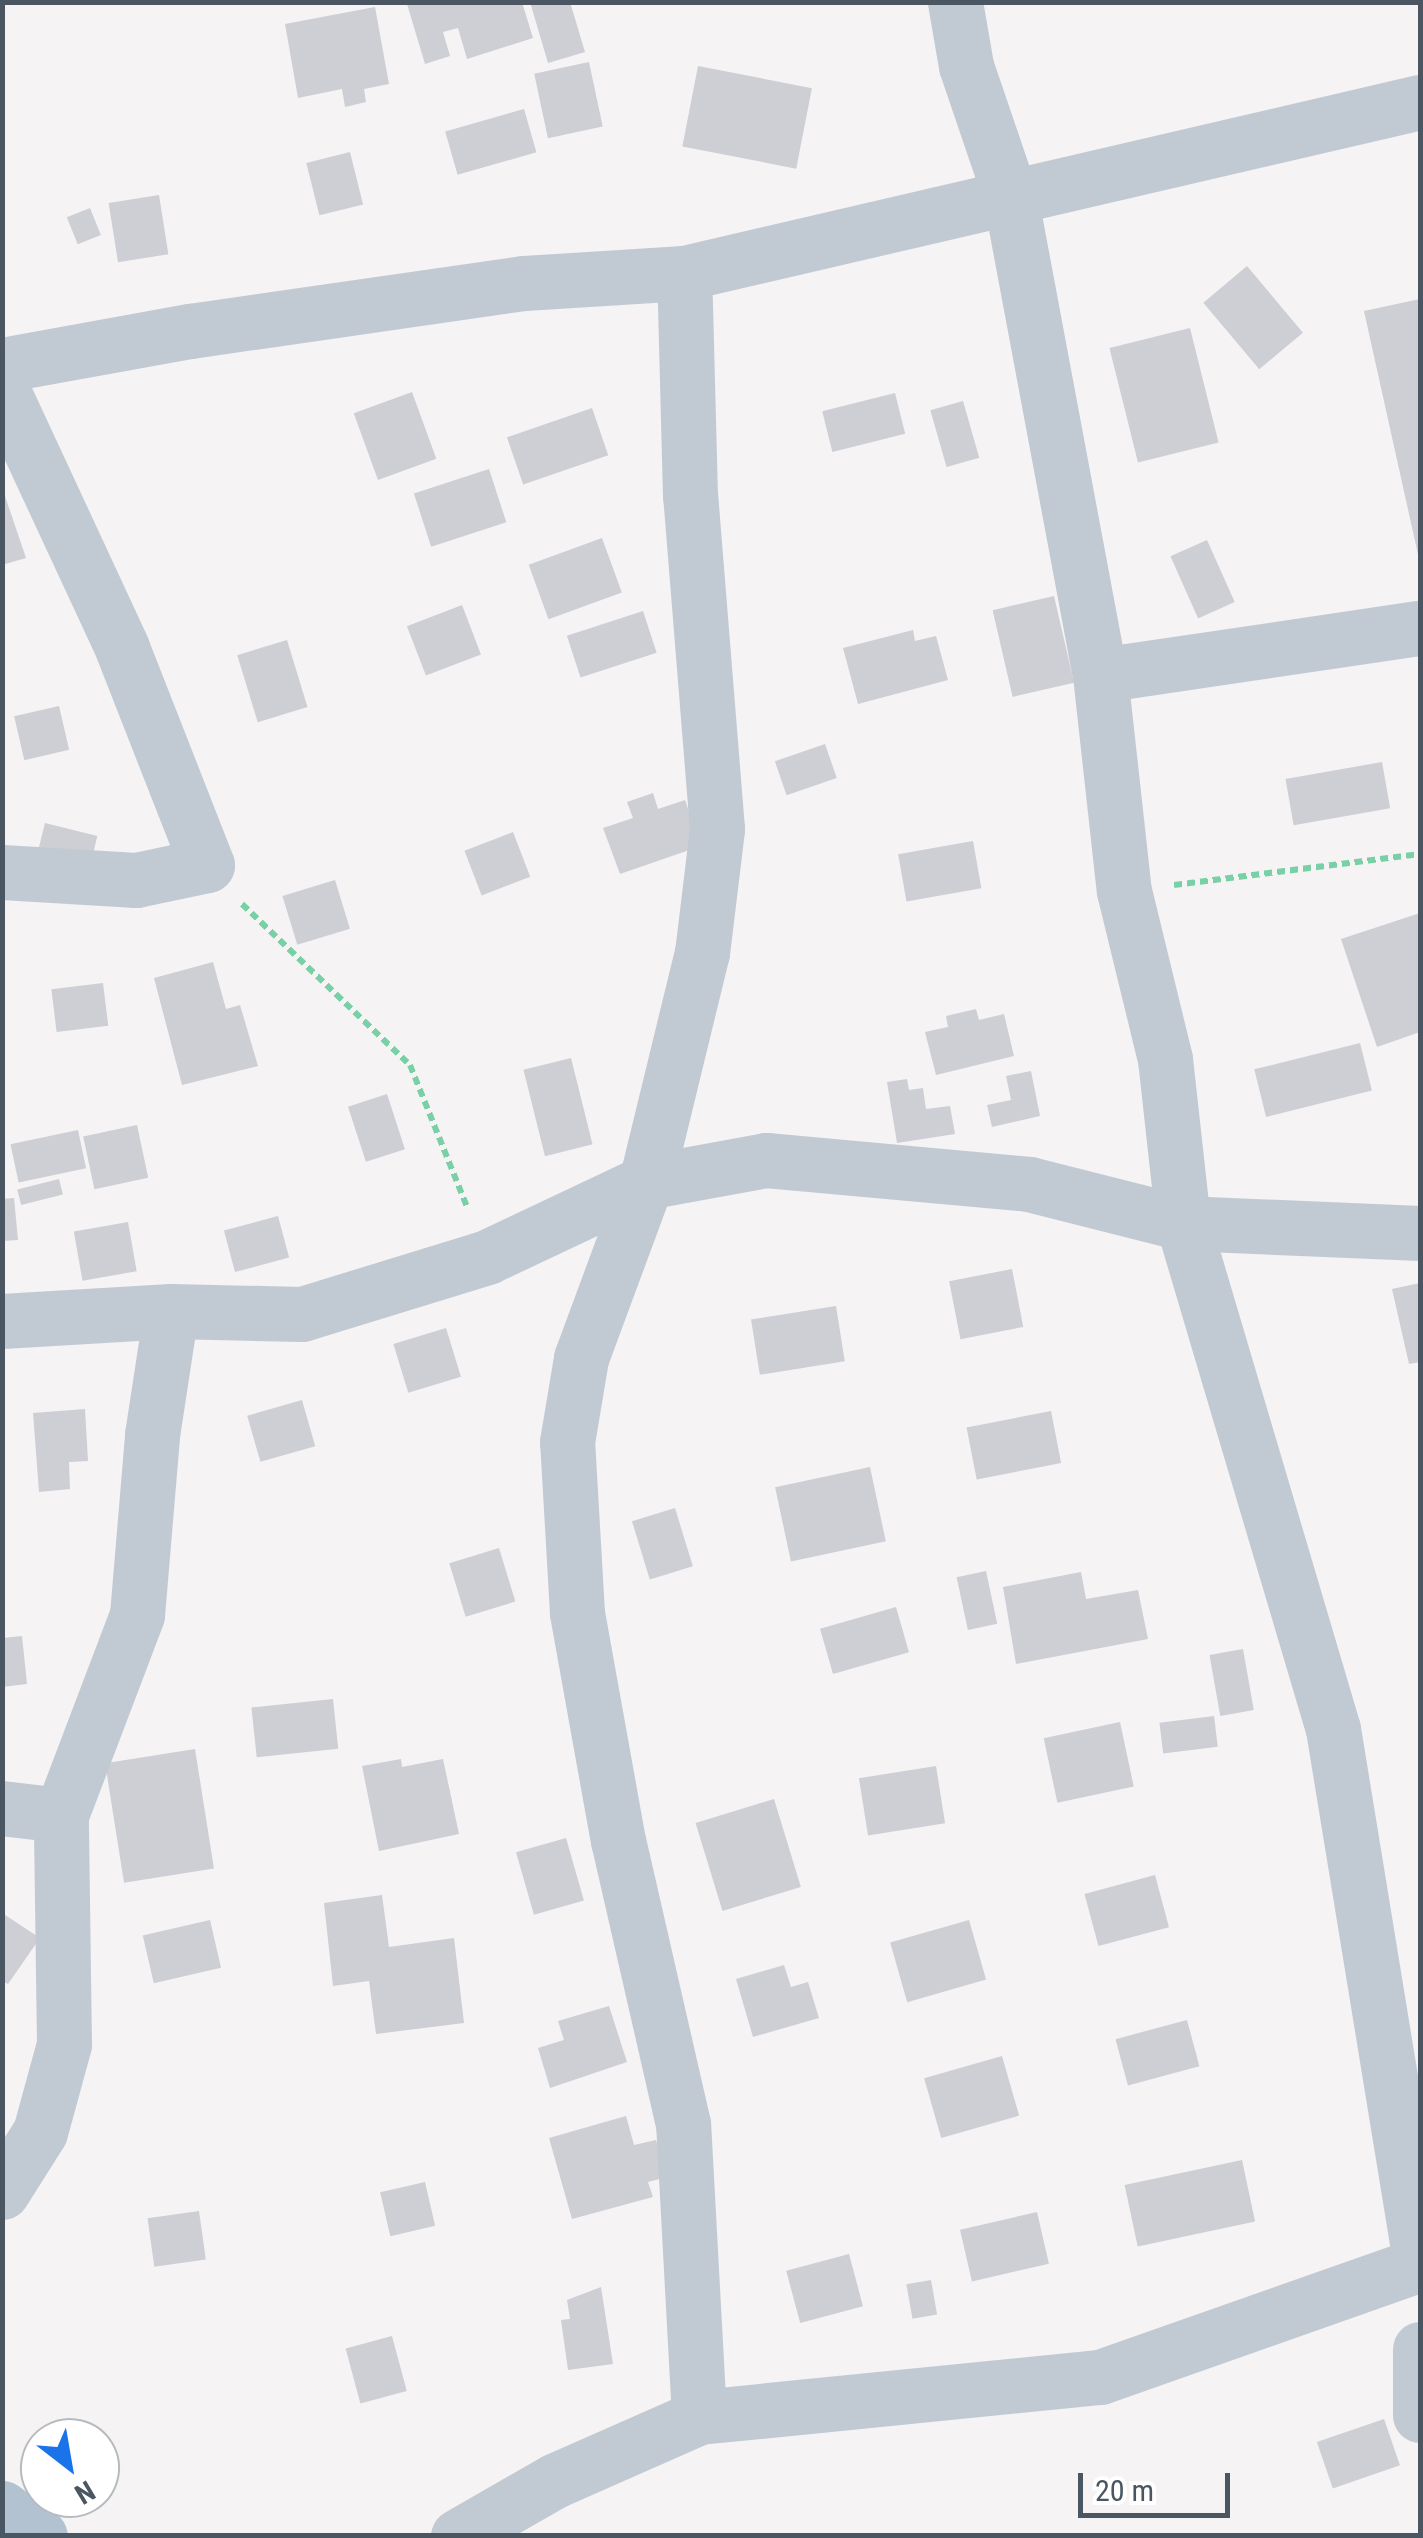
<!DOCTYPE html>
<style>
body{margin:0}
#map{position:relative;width:1423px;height:2538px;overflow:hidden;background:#f5f3f3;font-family:"Roboto Condensed",sans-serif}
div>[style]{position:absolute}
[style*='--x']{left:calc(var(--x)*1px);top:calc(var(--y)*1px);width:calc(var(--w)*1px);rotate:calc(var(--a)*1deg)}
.building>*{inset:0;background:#cdcfd5;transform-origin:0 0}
.path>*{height:6px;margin-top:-3px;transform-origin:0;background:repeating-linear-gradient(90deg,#7ad0a6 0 8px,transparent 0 13px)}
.minor>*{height:55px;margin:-27.5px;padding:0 27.5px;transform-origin:27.5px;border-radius:27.5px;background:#c1cad2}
.major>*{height:55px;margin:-27.5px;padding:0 27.5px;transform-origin:27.5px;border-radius:27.5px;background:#b3c2d1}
span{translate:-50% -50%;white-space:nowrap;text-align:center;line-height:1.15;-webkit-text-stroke:9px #fff;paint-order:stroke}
.frame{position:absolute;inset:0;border:5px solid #4a5661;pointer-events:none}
.north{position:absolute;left:20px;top:2418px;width:100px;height:100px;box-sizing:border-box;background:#fff;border:2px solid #b7bbc0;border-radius:50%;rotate:149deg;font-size:28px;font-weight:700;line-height:40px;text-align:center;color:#4a5661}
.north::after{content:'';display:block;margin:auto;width:35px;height:45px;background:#1a73e8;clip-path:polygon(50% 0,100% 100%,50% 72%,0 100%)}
.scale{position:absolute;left:1078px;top:2473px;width:152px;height:45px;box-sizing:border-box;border:5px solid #4a5661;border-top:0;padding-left:12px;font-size:30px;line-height:35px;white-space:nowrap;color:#4a5661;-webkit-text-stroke:8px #fff;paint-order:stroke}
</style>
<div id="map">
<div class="building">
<div style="clip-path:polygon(522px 2px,533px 38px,467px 59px,458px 28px,443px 32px,450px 56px,425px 64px,407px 4px)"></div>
<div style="clip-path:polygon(530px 2px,570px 2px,585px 52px,548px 63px)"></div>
<div style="clip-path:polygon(375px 7px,389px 84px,364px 89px,366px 102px,345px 107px,342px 89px,298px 98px,285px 24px)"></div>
<div style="left:589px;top:62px;width:66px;height:56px;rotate:78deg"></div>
<div style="left:698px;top:66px;width:116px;height:82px;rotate:11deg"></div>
<div style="left:524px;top:109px;width:45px;height:82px;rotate:74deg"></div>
<div style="left:350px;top:152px;width:54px;height:45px;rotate:76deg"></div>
<div style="left:159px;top:195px;width:60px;height:51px;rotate:81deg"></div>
<div style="left:90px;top:208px;width:29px;height:25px;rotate:68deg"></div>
<div style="left:1247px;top:266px;width:87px;height:57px;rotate:50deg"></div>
<div style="clip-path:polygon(1420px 299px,1420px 559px,1419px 559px,1364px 311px)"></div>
<div style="left:1190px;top:328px;width:118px;height:83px;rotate:76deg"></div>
<div style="left:412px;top:392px;width:71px;height:62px;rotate:70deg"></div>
<div style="left:895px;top:393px;width:42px;height:75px;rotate:76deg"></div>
<div style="left:963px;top:401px;width:59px;height:34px;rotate:74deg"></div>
<div style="left:592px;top:408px;width:50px;height:90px;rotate:71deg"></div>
<div style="left:489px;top:469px;width:56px;height:79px;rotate:72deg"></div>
<div style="clip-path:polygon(2px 487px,26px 558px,2px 565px)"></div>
<div style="left:602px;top:538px;width:58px;height:78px;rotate:70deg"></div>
<div style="left:1207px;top:540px;width:68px;height:40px;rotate:66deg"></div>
<div style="left:1054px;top:596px;width:89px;height:63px;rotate:77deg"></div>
<div style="left:462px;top:605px;width:53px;height:59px;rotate:69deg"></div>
<div style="left:643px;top:611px;width:44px;height:80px;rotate:72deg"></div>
<div style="clip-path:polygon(913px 630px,915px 641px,936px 636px,948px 680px,858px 704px,843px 648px)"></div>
<div style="left:287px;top:640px;width:70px;height:52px;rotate:73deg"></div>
<div style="left:59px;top:706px;width:45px;height:46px;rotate:77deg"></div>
<div style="left:825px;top:744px;width:36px;height:53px;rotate:71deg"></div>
<div style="left:1382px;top:762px;width:47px;height:98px;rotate:80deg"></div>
<div style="clip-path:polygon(653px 793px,658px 809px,685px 800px,701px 846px,620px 874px,603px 828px,633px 818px,627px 802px)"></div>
<div style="left:45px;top:823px;width:54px;height:28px;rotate:14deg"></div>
<div style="left:513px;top:832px;width:48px;height:52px;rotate:69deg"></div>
<div style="left:973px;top:841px;width:48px;height:76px;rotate:80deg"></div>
<div style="left:335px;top:880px;width:51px;height:55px;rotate:73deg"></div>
<div style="clip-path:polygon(1420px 913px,1420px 1032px,1377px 1047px,1341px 939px)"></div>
<div style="clip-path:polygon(213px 962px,226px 1009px,240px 1005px,258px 1066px,182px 1085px,154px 978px)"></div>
<div style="left:103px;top:983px;width:43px;height:52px;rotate:83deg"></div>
<div style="clip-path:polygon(976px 1009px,979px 1020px,1004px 1014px,1014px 1056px,936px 1075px,925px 1032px,948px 1027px,946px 1016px)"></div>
<div style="left:1360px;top:1043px;width:49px;height:109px;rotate:76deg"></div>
<div style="left:571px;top:1058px;width:89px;height:49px;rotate:76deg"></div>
<div style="clip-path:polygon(1031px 1071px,1040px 1116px,992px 1127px,987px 1105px,1011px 1100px,1006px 1076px)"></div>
<div style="clip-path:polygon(907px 1079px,909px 1090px,923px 1088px,926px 1109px,950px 1106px,955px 1134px,897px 1143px,887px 1082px)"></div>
<div style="left:387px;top:1094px;width:58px;height:41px;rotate:72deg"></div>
<div style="left:137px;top:1125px;width:54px;height:55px;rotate:78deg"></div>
<div style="left:78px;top:1130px;width:39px;height:69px;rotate:78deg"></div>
<div style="left:59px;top:1179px;width:16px;height:43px;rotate:76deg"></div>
<div style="clip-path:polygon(14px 1198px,18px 1240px,2px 1241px,2px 1199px)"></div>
<div style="left:278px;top:1216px;width:43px;height:56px;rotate:75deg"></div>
<div style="left:128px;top:1222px;width:50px;height:55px;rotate:80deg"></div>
<div style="left:1012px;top:1269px;width:59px;height:64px;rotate:79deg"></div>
<div style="clip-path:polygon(1420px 1283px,1420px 1362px,1409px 1364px,1392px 1289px)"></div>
<div style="left:836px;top:1306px;width:56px;height:86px;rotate:81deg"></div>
<div style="left:446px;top:1328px;width:51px;height:55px;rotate:73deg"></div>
<div style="left:302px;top:1400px;width:48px;height:57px;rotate:74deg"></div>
<div style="clip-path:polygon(85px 1409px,88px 1461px,69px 1462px,70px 1489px,39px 1492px,33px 1413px)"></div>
<div style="left:1051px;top:1411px;width:53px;height:86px;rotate:79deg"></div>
<div style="left:870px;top:1467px;width:76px;height:97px;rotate:78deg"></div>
<div style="left:675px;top:1508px;width:61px;height:45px;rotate:73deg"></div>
<div style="left:499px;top:1548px;width:56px;height:52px;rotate:73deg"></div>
<div style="left:986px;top:1571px;width:54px;height:30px;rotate:78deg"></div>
<div style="clip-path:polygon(1081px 1572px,1086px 1599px,1138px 1590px,1148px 1639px,1016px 1664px,1003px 1587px)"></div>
<div style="left:896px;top:1607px;width:47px;height:79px;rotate:74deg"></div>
<div style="clip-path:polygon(22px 1636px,27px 1684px,2px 1687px,2px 1638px)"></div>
<div style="left:1243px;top:1649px;width:62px;height:34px;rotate:80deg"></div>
<div style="left:333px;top:1699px;width:50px;height:82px;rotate:84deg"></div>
<div style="left:1214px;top:1716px;width:31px;height:55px;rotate:83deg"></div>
<div style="left:1120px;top:1722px;width:66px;height:78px;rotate:78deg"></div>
<div style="left:195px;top:1749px;width:121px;height:91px;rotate:81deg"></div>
<div style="clip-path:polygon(401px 1759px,402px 1767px,443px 1759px,459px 1834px,379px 1851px,362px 1766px)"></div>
<div style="left:936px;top:1766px;width:58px;height:78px;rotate:81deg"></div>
<div style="left:774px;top:1799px;width:92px;height:82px;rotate:73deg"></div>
<div style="left:566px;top:1838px;width:65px;height:52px;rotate:74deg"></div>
<div style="left:1155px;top:1875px;width:54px;height:73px;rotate:75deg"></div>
<div style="clip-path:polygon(382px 1895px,389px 1947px,454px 1938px,464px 2023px,376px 2034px,369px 1981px,333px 1986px,324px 1903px)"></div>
<div style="clip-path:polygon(2px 1913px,40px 1938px,8px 1984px,2px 1981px)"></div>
<div style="left:210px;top:1920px;width:49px;height:69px;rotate:77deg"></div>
<div style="left:969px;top:1920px;width:62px;height:82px;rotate:74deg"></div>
<div style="clip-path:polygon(784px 1965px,791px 1987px,808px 1982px,819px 2018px,753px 2037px,736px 1979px)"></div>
<div style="clip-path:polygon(609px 2006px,627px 2062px,550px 2088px,538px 2048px,564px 2040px,558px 2021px)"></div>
<div style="left:1187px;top:2020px;width:48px;height:74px;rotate:75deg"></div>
<div style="left:1002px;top:2056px;width:62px;height:81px;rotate:74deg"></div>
<div style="clip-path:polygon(626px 2116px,634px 2145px,656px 2140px,667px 2177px,648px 2182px,653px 2197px,572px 2219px,549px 2138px)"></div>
<div style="left:1242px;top:2160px;width:63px;height:120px;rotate:78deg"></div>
<div style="left:425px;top:2182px;width:45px;height:46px;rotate:77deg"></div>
<div style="left:199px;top:2211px;width:49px;height:52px;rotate:82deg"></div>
<div style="left:1037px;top:2212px;width:53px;height:79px;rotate:77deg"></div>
<div style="left:849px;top:2254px;width:54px;height:65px;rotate:75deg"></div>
<div style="left:931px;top:2280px;width:35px;height:25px;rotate:80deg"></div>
<div style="clip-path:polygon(601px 2287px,613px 2364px,568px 2370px,561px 2320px,570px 2319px,567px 2300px)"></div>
<div style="left:392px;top:2336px;width:57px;height:48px;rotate:75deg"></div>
<div style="left:1384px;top:2419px;width:49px;height:71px;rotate:71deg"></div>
</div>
<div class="path">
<div style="--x:1174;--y:885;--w:248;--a:-7.2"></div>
<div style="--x:242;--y:904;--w:233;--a:43.8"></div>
<div style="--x:410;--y:1065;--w:155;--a:68.1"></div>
</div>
<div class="minor">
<div style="--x:955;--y:2;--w:65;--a:80.2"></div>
<div style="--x:966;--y:66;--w:136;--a:71.2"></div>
<div style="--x:1010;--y:195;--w:488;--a:79.4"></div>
<div style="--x:1100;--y:675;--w:217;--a:83.7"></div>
<div style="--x:1124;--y:891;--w:173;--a:76.3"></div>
<div style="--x:1165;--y:1059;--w:165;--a:83.7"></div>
<div style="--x:1183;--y:1223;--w:528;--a:73.49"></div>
<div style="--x:1333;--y:1729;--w:539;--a:80.71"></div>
<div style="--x:2;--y:365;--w:191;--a:-10.3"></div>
<div style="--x:190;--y:331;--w:337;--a:-8.2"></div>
<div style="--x:524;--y:283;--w:160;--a:-3.6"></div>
<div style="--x:684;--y:273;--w:756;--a:-13.08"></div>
<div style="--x:2;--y:389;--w:285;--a:65.1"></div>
<div style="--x:122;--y:648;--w:233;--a:68.6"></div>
<div style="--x:207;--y:865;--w:73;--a:168.1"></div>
<div style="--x:136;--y:880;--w:134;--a:-176.6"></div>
<div style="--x:1100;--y:675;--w:323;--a:-8.4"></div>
<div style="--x:2;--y:1321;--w:169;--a:-3.4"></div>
<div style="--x:171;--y:1311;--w:131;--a:1.3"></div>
<div style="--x:302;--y:1314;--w:194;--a:-17.1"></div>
<div style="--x:487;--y:1257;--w:176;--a:-25.3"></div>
<div style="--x:646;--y:1182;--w:122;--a:-10.4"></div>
<div style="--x:766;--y:1160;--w:264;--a:5.2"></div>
<div style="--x:1029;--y:1184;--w:159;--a:14.2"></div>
<div style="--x:1183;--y:1223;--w:237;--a:2.4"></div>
<div style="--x:2;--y:1808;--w:59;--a:6.8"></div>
<div style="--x:2;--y:2192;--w:71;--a:-57.7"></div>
<div style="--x:40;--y:2132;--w:91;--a:-74.7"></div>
<div style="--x:64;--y:2044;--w:229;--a:-90.8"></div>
<div style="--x:61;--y:1815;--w:214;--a:-69.2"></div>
<div style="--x:137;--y:1615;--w:181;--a:-85.2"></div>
<div style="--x:152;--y:1435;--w:125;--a:-81.3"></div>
<div style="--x:1420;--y:2349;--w:66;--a:90"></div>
<div style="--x:699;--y:2417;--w:403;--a:-5.7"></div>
<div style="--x:1100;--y:2377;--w:339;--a:-19.4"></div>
<div style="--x:458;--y:2536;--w:111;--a:-29.8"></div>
<div style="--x:554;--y:2481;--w:158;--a:-23.8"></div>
<div style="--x:699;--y:2417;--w:293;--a:-93.1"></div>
<div style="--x:683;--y:2124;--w:290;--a:-102.9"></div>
<div style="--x:618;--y:1841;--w:232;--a:-100.2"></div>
<div style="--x:577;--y:1613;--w:171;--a:-93.3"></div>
<div style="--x:567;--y:1442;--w:85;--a:-80.5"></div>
<div style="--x:581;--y:1358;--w:188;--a:-69.7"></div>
<div style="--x:646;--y:1182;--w:236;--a:-76.3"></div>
<div style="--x:702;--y:953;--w:125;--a:-83.1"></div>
<div style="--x:717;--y:829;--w:334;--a:-94.6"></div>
<div style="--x:690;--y:496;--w:223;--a:-91.5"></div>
</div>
<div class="major">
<div style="--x:2;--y:2508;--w:47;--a:36.4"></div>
</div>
<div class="frame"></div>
<div class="north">N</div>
<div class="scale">20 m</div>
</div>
